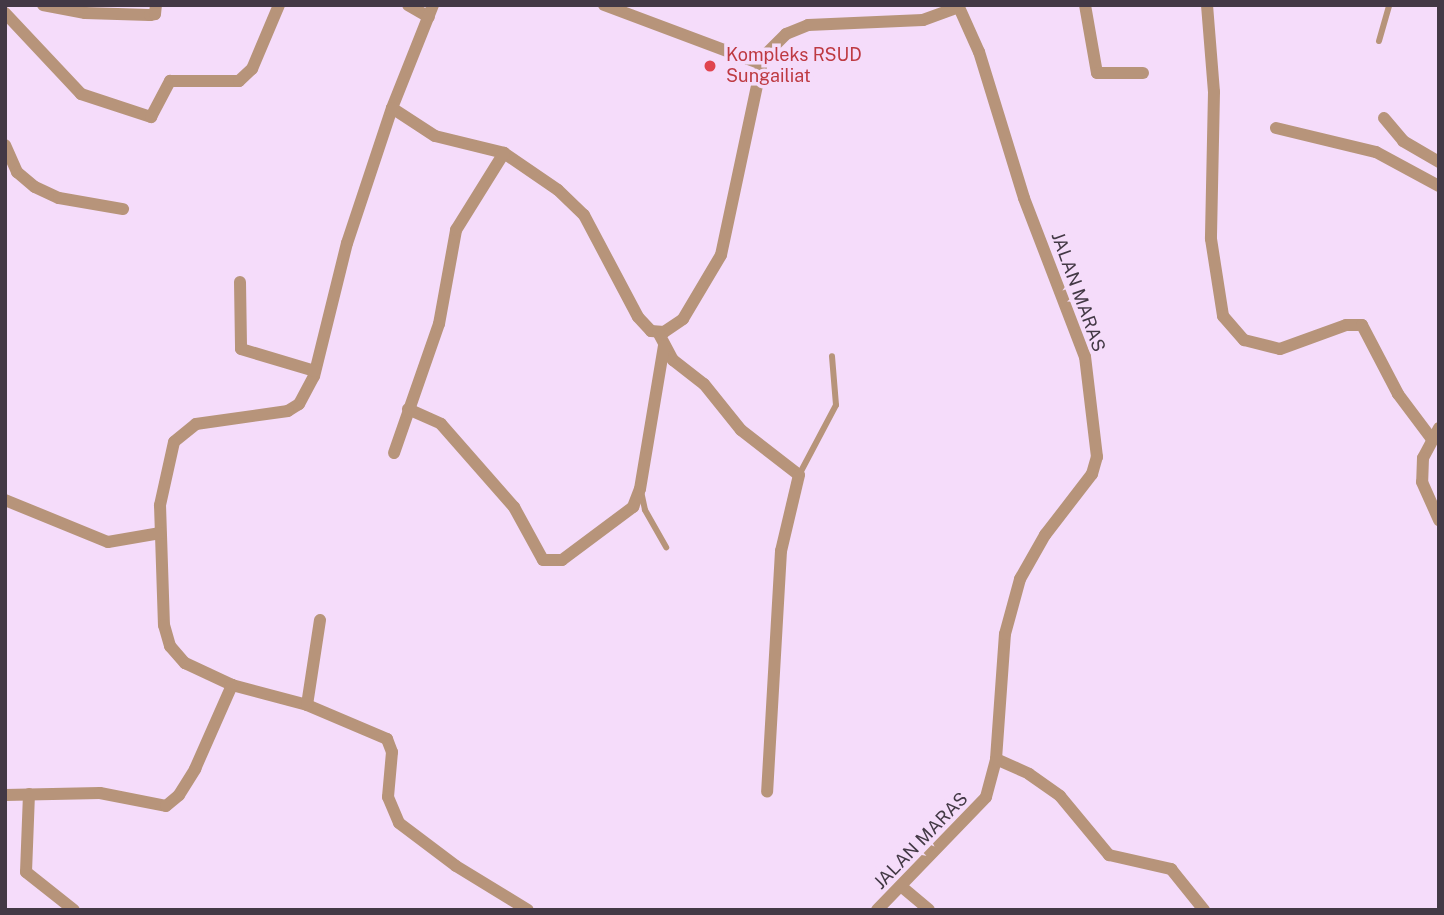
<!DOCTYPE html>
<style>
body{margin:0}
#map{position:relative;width:1444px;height:915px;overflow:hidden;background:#f5dcfa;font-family:"Public Sans",sans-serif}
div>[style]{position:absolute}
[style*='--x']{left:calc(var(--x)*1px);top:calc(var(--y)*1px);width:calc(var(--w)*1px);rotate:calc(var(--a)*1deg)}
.service>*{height:6px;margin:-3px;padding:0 3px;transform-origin:3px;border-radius:3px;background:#b7947a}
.minor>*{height:12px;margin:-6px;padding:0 6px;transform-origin:6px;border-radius:6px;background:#b7947a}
.dots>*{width:19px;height:19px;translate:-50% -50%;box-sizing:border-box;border:4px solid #f5dcfa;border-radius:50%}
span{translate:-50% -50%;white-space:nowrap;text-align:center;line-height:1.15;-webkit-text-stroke:7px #f5dcfa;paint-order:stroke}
.health-label{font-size:18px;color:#be3a42}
.left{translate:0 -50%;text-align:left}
.street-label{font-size:18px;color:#433945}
.frame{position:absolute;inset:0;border:7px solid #433945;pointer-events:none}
</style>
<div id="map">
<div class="service">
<div style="--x:1379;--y:41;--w:37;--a:-74"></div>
<div style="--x:799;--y:475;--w:79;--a:-62.1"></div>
<div style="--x:836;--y:405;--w:49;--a:-94.7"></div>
<div style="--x:641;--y:491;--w:19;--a:78"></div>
<div style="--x:645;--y:510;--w:43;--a:60.4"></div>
</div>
<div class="minor">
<div style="--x:43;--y:5;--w:43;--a:10.8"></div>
<div style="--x:85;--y:13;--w:65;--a:1.8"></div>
<div style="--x:150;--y:15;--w:5;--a:-11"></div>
<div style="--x:155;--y:14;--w:9;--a:-84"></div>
<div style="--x:408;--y:5;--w:24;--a:30"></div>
<div style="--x:433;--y:5;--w:111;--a:111.7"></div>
<div style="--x:392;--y:108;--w:142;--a:108.4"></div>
<div style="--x:347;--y:243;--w:137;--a:103.9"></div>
<div style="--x:314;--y:376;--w:32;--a:118"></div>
<div style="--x:299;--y:404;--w:13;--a:148"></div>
<div style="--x:288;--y:411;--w:93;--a:172"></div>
<div style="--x:196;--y:424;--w:28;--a:141"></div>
<div style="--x:174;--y:442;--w:65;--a:102.5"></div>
<div style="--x:160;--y:505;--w:120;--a:88.1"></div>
<div style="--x:164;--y:625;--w:22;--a:74"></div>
<div style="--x:170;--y:646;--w:23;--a:49"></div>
<div style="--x:185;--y:663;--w:52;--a:25.1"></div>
<div style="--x:232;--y:685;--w:78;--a:14.9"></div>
<div style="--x:307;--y:705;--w:87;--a:23"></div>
<div style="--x:387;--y:739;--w:14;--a:69"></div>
<div style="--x:392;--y:752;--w:45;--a:95.1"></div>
<div style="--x:388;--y:797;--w:28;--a:67"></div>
<div style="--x:399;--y:823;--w:71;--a:37"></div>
<div style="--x:456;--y:866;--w:84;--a:31.4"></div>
<div style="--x:604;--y:5;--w:165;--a:20.5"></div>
<div style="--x:1085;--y:5;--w:69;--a:80"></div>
<div style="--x:1097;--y:73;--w:46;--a:0"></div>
<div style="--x:1207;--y:5;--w:87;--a:85.4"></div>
<div style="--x:1214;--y:92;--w:147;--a:91.2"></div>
<div style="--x:1211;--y:239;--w:78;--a:81.1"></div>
<div style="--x:1223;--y:316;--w:32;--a:49"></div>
<div style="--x:1244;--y:340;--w:37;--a:14"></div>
<div style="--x:1280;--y:349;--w:70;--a:-20"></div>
<div style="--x:1346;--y:325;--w:16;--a:0"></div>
<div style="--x:1362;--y:325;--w:78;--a:62.4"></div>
<div style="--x:1398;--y:394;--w:55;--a:53.1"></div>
<div style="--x:5;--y:13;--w:111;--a:46.8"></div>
<div style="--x:81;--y:94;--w:74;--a:18.2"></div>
<div style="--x:151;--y:117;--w:41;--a:-62.2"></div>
<div style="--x:170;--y:81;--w:69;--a:0"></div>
<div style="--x:239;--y:81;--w:18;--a:-43"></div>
<div style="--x:252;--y:69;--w:69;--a:-67.1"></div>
<div style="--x:392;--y:108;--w:51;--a:33.1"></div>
<div style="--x:435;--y:136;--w:71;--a:13.8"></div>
<div style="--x:504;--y:153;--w:65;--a:34.4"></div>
<div style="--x:558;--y:190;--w:36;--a:44"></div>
<div style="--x:584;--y:215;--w:115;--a:62.1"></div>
<div style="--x:638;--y:317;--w:19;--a:47"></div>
<div style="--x:651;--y:331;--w:13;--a:4"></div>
<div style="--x:664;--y:332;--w:23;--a:-34"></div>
<div style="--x:683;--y:319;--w:74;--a:-59.3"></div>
<div style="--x:721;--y:255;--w:202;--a:-78"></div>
<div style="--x:763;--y:57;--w:33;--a:-45"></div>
<div style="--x:786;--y:34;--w:24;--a:-22"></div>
<div style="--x:808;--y:25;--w:115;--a:-2.5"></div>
<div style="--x:923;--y:20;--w:37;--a:-20"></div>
<div style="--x:1384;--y:118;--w:30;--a:50"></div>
<div style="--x:1403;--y:141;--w:42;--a:30.3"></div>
<div style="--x:1276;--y:128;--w:103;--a:13.5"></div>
<div style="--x:1376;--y:152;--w:72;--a:28.4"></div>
<div style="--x:5;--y:145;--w:30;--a:66"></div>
<div style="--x:17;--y:172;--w:23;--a:40"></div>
<div style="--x:35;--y:187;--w:26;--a:25"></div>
<div style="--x:59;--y:198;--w:65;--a:9.8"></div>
<div style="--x:240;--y:282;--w:67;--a:89.1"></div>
<div style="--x:241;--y:349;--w:77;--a:16.6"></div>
<div style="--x:658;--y:332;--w:32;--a:62"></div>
<div style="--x:673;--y:360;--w:39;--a:38"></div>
<div style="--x:704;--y:384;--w:59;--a:51.2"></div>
<div style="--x:741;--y:430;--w:73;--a:37.8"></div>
<div style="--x:799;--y:475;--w:78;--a:103.3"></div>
<div style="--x:781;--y:551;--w:241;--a:93.3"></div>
<div style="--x:408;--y:409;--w:36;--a:24"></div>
<div style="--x:441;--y:424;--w:111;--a:48.7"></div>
<div style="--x:514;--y:507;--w:60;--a:61.3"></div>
<div style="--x:543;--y:560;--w:19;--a:0"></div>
<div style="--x:562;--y:560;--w:89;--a:-36.7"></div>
<div style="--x:633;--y:507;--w:19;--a:-69"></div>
<div style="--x:640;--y:489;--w:145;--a:-80.5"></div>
<div style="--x:1439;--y:428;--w:34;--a:118"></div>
<div style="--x:1423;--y:458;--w:24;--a:92"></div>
<div style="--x:1422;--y:482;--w:42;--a:65.9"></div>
<div style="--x:394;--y:453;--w:137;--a:-70.8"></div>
<div style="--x:439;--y:324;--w:96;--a:-79.7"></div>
<div style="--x:456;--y:230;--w:91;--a:-58.1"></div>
<div style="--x:5;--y:500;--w:111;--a:22.2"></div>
<div style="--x:108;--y:542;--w:53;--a:-9.8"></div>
<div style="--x:307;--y:705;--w:86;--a:-81.3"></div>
<div style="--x:996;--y:759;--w:36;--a:24"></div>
<div style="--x:1029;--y:774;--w:38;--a:35"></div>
<div style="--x:1060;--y:796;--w:77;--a:50.3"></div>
<div style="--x:1109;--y:855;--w:64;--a:12.7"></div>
<div style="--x:1171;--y:869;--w:53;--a:51.2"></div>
<div style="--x:29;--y:794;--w:78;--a:92.2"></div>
<div style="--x:26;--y:872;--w:61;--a:38.4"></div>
<div style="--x:5;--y:795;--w:95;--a:-1.2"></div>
<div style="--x:100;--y:793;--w:67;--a:11.1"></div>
<div style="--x:166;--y:806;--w:17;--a:-40"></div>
<div style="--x:179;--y:795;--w:31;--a:-58"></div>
<div style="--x:195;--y:769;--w:92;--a:-66.2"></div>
<div style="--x:902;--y:887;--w:35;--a:40"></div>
<div style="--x:877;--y:910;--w:157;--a:-46"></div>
<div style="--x:986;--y:797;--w:39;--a:-75"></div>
<div style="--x:996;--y:759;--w:125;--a:-85.9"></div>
<div style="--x:1005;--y:634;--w:57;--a:-74.7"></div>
<div style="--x:1020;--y:579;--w:51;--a:-60.4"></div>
<div style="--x:1045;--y:535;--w:77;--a:-52.4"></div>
<div style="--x:1092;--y:474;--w:18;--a:-74"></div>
<div style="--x:1097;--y:457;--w:101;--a:-96.8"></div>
<div style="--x:1085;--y:357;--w:170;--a:-111"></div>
<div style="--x:1024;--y:198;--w:153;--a:-107.1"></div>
<div style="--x:979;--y:52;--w:51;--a:-114.1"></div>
</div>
<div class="dots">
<div style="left:710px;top:66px;background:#e0444e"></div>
</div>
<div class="health-label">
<span class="left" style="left:726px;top:66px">Kompleks RSUD<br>Sungailiat</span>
</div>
<div class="street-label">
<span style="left:1078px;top:292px;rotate:70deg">JALAN MARAS</span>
<span style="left:921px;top:841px;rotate:-46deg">JALAN MARAS</span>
</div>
<div class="frame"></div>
</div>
